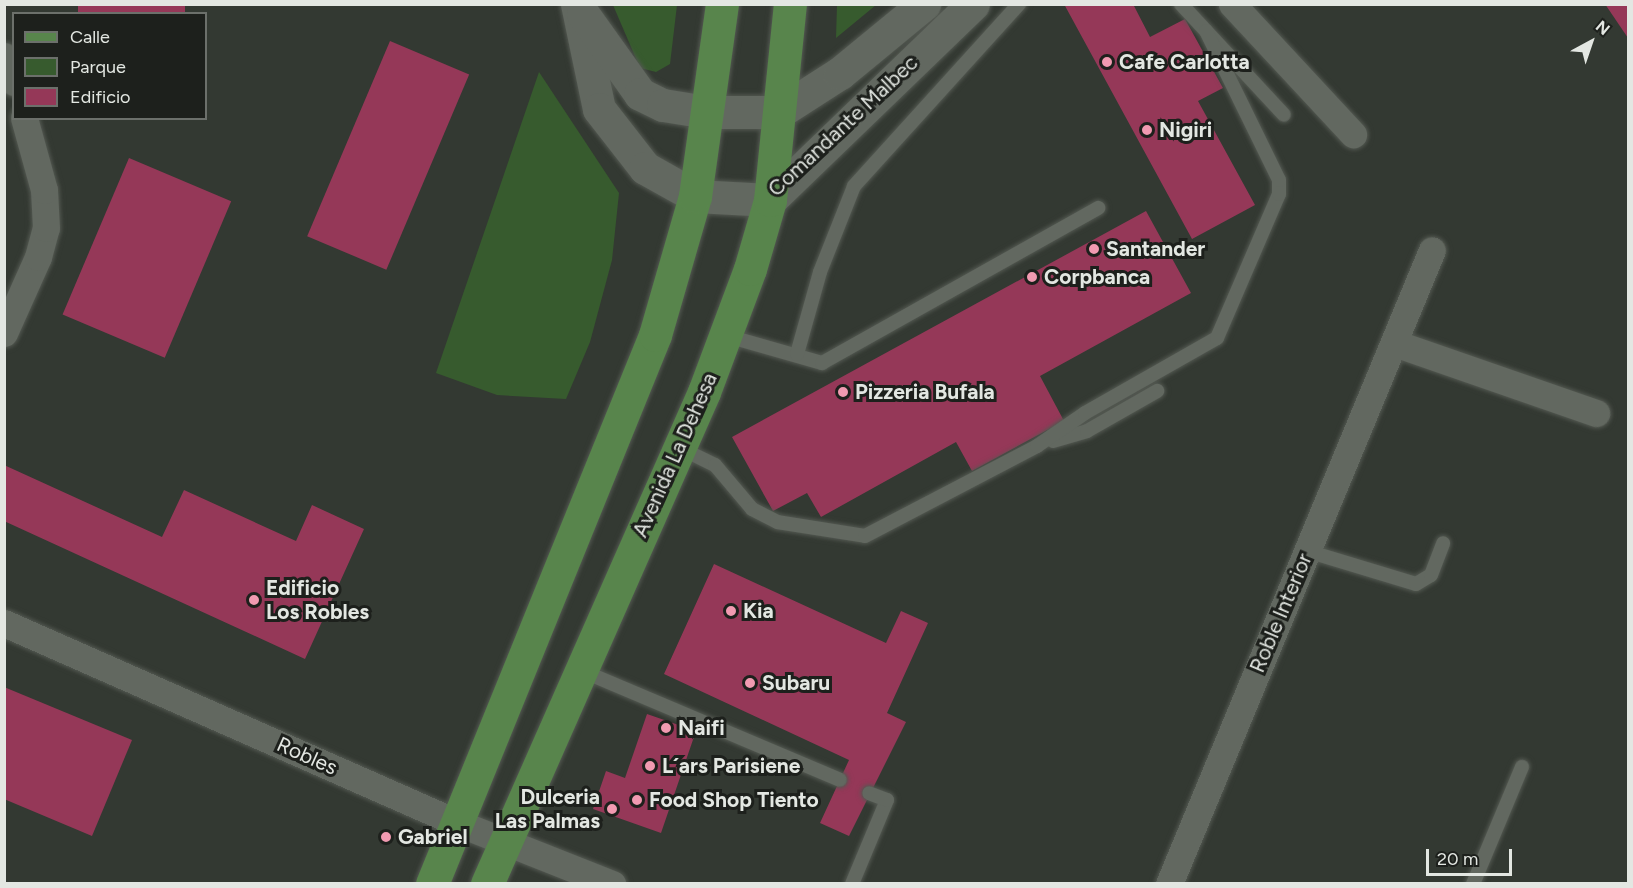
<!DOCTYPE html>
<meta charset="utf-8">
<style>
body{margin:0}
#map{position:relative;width:1633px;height:888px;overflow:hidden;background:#333932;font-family:Figtree,sans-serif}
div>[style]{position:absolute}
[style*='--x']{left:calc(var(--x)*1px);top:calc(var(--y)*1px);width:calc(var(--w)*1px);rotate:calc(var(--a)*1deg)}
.green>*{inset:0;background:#375b2e}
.building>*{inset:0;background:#953858;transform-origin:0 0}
.roads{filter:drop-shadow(0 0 2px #535851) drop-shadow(0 0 2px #535851)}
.lane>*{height:14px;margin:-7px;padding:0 7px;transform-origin:7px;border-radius:7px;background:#626860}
.street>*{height:27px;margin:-13.5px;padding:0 13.5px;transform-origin:13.5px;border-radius:13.5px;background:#626860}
.secondary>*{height:33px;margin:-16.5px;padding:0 16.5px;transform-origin:16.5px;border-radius:16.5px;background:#626860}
.primary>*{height:33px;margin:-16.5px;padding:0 16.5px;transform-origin:16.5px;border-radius:16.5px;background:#58854c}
.dots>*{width:16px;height:16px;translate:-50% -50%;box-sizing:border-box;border:3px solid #1d201c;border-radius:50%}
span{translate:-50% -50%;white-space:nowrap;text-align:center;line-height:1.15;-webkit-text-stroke:6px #1d201c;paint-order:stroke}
.poi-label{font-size:21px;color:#e3e7e2;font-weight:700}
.left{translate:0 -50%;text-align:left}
.right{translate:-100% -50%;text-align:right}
.street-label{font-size:21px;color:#e3e7e2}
.frame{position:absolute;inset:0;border:6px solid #e3e7e2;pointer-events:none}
.legend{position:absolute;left:12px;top:12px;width:195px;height:108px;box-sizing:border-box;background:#1d201c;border:2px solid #6c706b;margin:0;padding:8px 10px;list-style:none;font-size:18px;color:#e3e7e2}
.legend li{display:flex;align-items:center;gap:12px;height:30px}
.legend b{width:30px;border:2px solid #6c706b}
.north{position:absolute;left:1561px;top:12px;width:60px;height:60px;-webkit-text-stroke:4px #1d201c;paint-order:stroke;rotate:40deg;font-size:16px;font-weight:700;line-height:24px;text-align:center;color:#e3e7e2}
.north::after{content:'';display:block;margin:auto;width:21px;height:27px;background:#e3e7e2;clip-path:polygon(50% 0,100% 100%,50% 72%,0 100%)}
.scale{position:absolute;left:1426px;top:849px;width:86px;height:27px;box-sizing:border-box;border:3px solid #e3e7e2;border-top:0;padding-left:8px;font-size:18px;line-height:21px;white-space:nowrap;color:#e3e7e2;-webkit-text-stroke:4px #1d201c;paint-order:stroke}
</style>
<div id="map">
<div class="green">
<div style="clip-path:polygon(613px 5px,677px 5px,670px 64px,656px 72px,640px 68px)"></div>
<div style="clip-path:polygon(837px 5px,837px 4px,876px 5px,836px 38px)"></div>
<div style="clip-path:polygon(539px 72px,619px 193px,612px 260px,590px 342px,566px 399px,497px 395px,436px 373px)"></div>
</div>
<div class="building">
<div style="left:78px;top:4px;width:107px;height:11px"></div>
<div style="clip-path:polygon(1064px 4px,1133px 4px,1150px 37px,1185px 19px,1223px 88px,1198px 101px,1255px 205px,1192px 239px)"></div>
<div style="clip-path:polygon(1605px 4px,1628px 4px,1628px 38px)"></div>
<div style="left:390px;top:41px;width:86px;height:212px;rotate:23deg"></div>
<div style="left:129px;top:158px;width:111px;height:170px;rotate:23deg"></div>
<div style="clip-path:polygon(1146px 211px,1191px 293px,1040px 376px,1064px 421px,972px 471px,956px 442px,821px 517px,807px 493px,773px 511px,732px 437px)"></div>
<div style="clip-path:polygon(4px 465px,162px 537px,184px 490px,296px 541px,312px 505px,364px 529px,305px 659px,4px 521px)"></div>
<div style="clip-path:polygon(714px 564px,886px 643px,901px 611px,928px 623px,887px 713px,906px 722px,849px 836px,820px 823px,849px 760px,664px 674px)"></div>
<div style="clip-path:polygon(4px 687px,132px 740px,92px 836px,4px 799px)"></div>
<div style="clip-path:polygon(647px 714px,696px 731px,661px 833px,593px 809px,606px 771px,625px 778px)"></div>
</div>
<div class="roads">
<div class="lane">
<div style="--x:1181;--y:4;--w:151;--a:47.1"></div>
<div style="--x:727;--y:336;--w:99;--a:15.9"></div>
<div style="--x:822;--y:363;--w:317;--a:-29.3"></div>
<div style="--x:797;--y:354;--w:85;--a:-74.3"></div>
<div style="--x:820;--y:272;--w:92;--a:-68.4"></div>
<div style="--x:854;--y:186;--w:246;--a:-47.8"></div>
<div style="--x:1053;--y:441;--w:35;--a:-16"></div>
<div style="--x:1087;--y:431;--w:81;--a:-29.7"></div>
<div style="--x:680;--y:448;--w:39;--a:26"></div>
<div style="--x:715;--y:465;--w:57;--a:49.9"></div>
<div style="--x:752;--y:509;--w:28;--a:27"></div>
<div style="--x:777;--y:522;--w:89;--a:9"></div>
<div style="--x:865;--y:536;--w:194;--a:-27.6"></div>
<div style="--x:1037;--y:446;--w:58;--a:-34.5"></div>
<div style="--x:1085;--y:413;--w:152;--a:-29.6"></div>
<div style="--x:1217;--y:338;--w:157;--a:-66.7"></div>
<div style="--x:1279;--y:194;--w:14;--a:-90"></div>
<div style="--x:1279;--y:180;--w:166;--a:-116.1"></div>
<div style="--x:1307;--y:551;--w:114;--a:16.8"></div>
<div style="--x:1416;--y:584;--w:17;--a:-31"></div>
<div style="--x:1431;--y:575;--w:34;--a:-69"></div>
<div style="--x:580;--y:670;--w:282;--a:22.9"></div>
<div style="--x:852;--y:884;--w:91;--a:-67.4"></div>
<div style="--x:887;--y:800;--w:19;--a:-159"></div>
<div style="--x:1473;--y:884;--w:127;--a:-67.3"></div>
</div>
<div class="street">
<div style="--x:1232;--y:4;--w:178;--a:47.1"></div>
<div style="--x:4;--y:56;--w:28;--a:69"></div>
<div style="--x:4;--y:333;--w:83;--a:-65.9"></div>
<div style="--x:38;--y:257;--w:30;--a:-75"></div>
<div style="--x:46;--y:228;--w:38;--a:-93"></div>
<div style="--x:44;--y:190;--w:75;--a:-105.5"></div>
<div style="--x:1394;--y:343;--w:214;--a:19.1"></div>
<div style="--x:4;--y:623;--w:496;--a:23.8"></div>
<div style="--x:458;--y:823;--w:166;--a:21.6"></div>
<div style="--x:1169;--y:884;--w:686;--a:-67.47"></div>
</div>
<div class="secondary">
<div style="--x:577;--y:4;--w:107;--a:78.2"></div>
<div style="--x:599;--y:109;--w:75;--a:52.1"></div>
<div style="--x:645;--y:168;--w:57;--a:29.2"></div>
<div style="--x:695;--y:196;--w:75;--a:3.1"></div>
<div style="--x:770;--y:200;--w:282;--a:-44"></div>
<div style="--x:583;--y:14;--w:98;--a:54.5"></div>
<div style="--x:640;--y:94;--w:25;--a:26"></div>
<div style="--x:663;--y:105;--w:44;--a:9.2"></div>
<div style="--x:706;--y:112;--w:73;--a:0"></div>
<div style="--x:779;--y:112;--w:72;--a:-32.6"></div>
<div style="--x:840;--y:73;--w:109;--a:-39.4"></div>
</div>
<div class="primary">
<div style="--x:432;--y:884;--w:593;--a:-67.89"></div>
<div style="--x:655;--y:335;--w:145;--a:-73.9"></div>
<div style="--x:695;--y:196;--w:194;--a:-82"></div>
<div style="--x:487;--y:884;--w:538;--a:-66.2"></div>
<div style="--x:704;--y:392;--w:131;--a:-69.5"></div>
<div style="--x:750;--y:269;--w:72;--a:-73.8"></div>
<div style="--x:770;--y:200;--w:197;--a:-84.2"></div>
</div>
</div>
<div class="dots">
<div style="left:1107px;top:62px;background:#f19ab1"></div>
<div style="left:1147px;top:130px;background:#f19ab1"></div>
<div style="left:1094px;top:249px;background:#f19ab1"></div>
<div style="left:1032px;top:277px;background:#f19ab1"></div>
<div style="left:843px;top:392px;background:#f19ab1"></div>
<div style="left:254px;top:600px;background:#f19ab1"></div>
<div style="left:731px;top:611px;background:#f19ab1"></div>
<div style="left:750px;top:683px;background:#f19ab1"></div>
<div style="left:666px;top:728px;background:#f19ab1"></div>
<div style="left:650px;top:766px;background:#f19ab1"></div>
<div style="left:637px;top:800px;background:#f19ab1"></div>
<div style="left:612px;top:809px;background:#f19ab1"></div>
<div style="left:386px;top:837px;background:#f19ab1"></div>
</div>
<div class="poi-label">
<span class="left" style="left:1119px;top:62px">Cafe Carlotta</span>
<span class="left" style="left:1159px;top:130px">Nigiri</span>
<span class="left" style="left:1106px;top:249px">Santander</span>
<span class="left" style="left:1044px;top:277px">Corpbanca</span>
<span class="left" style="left:855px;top:392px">Pizzeria Bufala</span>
<span class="left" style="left:266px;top:600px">Edificio<br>Los Robles</span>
<span class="left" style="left:743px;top:611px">Kia</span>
<span class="left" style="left:762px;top:683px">Subaru</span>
<span class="left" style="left:678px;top:728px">Naifi</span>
<span class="left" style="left:662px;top:766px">L´ars Parisiene</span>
<span class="right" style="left:600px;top:809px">Dulceria<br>Las Palmas</span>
<span class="left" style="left:649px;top:800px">Food Shop Tiento</span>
<span class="left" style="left:398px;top:837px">Gabriel</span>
</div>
<div class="street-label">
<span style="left:843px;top:126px;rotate:-43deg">Comandante Malbec</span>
<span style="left:675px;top:455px;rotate:-66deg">Avenida La Dehesa</span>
<span style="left:1281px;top:613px;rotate:-67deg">Roble Interior</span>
<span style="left:307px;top:756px;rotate:24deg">Robles</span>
</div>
<div class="frame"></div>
<ul class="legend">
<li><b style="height:8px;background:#58854c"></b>Calle</li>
<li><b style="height:16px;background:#375b2e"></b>Parque</li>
<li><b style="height:16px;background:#953858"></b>Edificio</li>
</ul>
<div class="north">N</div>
<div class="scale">20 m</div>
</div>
